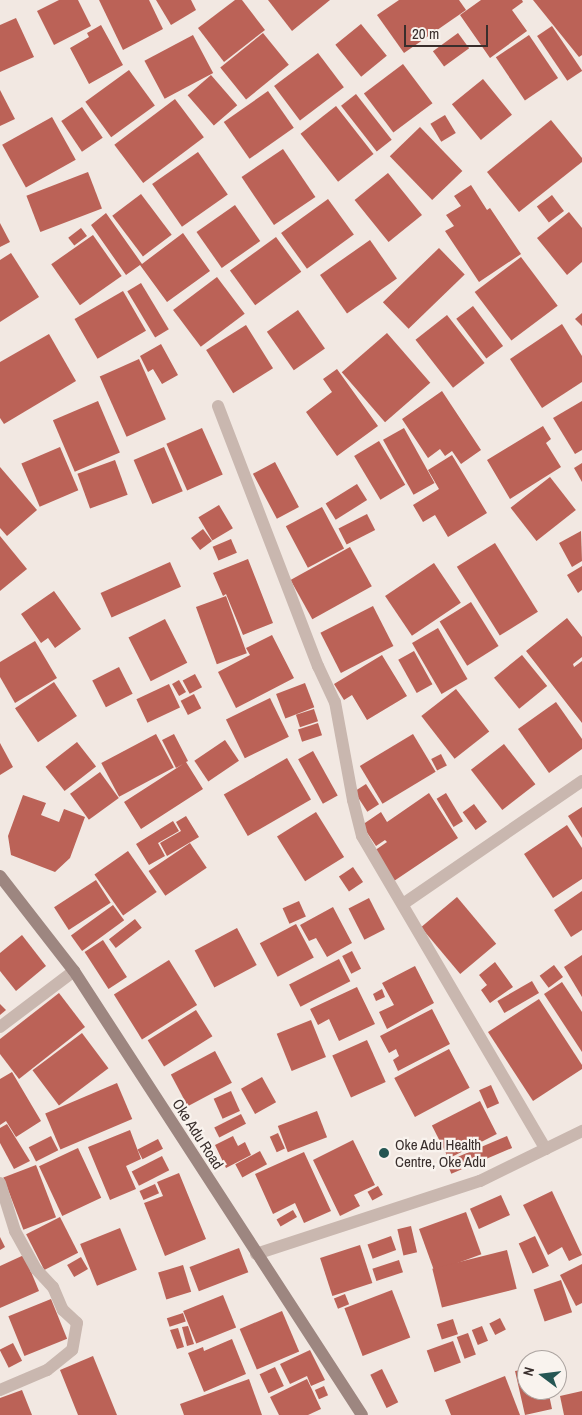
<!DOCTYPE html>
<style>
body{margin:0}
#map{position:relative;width:582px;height:1415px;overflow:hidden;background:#f2e8e2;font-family:"Archivo Narrow",sans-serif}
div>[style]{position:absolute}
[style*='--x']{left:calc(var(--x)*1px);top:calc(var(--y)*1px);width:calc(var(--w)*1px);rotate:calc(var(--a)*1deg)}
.building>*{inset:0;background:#bb6257;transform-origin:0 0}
.street>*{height:12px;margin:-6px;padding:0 6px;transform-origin:6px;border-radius:6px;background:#c9b7af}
.secondary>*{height:12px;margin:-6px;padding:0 6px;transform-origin:6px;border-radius:6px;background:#9d8680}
.dots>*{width:14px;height:14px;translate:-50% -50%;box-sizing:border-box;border:2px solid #f9f3ee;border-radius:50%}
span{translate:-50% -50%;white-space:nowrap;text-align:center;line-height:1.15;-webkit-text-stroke:4.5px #f9f3ee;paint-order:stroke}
.street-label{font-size:15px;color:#392e2c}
.poi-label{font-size:15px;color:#392e2c}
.left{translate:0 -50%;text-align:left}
.north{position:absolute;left:517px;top:1350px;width:50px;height:50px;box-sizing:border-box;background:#f9f3ee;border:1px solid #aca4a0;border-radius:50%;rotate:285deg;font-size:14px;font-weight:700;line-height:20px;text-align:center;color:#392e2c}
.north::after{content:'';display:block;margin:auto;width:18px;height:22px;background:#255653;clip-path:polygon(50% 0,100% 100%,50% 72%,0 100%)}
.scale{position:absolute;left:404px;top:25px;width:84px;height:22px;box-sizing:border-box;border:2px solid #392e2c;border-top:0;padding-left:6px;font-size:15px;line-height:18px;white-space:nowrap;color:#392e2c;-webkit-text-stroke:4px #f9f3ee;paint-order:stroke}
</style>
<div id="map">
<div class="building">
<div style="clip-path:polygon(59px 0,78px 0,91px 26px,54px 45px,37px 11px)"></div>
<div style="clip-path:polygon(99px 0,149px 0,163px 29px,123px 50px)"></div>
<div style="clip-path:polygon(156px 0,191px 0,196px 10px,171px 25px)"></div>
<div style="clip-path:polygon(235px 0,242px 0,265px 30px,224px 62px,198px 28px)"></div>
<div style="clip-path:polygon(268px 0,330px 0,292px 31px)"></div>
<div style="clip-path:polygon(399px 0,459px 0,466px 10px,404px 53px,377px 15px)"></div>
<div style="clip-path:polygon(481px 0,522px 0,523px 2px,512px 10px,527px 31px,490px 58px,460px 15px)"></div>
<div style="clip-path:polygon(533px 0,582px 0,582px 55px,579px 57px)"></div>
<div style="clip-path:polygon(16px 18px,34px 57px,0 72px,0 25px)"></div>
<div style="left:361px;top:24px;width:41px;height:33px;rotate:51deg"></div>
<div style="clip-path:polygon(101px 25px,123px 65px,89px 84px,70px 48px,89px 37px,87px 33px)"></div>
<div style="left:552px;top:26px;width:54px;height:18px;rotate:56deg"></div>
<div style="left:263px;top:33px;width:41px;height:55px;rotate:51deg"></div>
<div style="left:458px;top:33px;width:19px;height:31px;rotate:54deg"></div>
<div style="left:193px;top:35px;width:43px;height:55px;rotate:62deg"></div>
<div style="left:529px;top:35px;width:52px;height:40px;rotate:56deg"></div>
<div style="left:318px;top:53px;width:43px;height:55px;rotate:53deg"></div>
<div style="left:403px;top:64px;width:49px;height:49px;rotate:53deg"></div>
<div style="left:129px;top:70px;width:44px;height:54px;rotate:54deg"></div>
<div style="left:211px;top:75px;width:40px;height:31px;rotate:49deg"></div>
<div style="left:483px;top:79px;width:46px;height:40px;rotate:51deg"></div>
<div style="clip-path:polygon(0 90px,15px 119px,0 126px)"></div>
<div style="left:268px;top:91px;width:45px;height:54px;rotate:55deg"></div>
<div style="left:356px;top:94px;width:58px;height:19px;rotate:52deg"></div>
<div style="left:175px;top:99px;width:48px;height:76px;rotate:53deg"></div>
<div style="left:336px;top:106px;width:61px;height:45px;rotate:52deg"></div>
<div style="left:82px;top:107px;width:37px;height:25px;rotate:56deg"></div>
<div style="left:445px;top:115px;width:21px;height:17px;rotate:59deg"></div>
<div style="left:52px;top:117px;width:49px;height:57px;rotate:61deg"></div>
<div style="clip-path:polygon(551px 120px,582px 158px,582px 162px,519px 212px,487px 172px)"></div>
<div style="left:420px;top:127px;width:61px;height:42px;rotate:46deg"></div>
<div style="left:283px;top:149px;width:58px;height:50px;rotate:56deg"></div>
<div style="left:198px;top:152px;width:52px;height:56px;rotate:55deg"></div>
<div style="left:88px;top:172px;width:39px;height:66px;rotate:69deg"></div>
<div style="left:388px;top:173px;width:54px;height:43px;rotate:51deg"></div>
<div style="clip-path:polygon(471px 185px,487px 210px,490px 208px,521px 254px,479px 282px,445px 231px,454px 226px,446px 215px,461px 206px,454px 196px)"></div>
<div style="left:141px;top:194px;width:51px;height:36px;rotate:53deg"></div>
<div style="left:552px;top:195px;width:20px;height:19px;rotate:53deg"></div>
<div style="left:328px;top:199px;width:44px;height:58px;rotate:54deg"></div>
<div style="left:235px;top:205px;width:44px;height:47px;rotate:55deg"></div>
<div style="clip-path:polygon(569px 212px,582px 228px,582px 262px,567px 275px,537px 238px)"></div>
<div style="clip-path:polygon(106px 213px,142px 264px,183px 233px,210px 271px,167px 302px,140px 265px,126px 275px,91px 225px)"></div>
<div style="clip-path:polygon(0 223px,10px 242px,0 247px)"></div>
<div style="left:81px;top:228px;width:10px;height:16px;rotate:53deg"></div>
<div style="left:93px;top:235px;width:50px;height:51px;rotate:55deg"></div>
<div style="left:276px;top:237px;width:43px;height:57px;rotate:54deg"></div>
<div style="left:370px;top:240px;width:47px;height:61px;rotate:55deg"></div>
<div style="left:439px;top:248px;width:37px;height:78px;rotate:46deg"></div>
<div style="clip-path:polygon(11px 253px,39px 297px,0 322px,0 260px)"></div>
<div style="left:521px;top:257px;width:61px;height:58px;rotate:53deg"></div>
<div style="left:217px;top:277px;width:46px;height:55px;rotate:53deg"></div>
<div style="left:141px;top:283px;width:54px;height:16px;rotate:59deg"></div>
<div style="left:123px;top:291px;width:46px;height:56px;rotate:60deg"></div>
<div style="left:473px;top:306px;width:50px;height:21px;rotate:53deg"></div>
<div style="left:298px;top:310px;width:47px;height:38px;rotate:55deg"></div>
<div style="clip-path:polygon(582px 313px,582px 326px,575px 319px)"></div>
<div style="left:447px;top:315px;width:61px;height:40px;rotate:52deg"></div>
<div style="clip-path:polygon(562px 324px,582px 356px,582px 382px,542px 408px,510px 359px)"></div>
<div style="left:246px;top:325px;width:51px;height:47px;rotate:58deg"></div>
<div style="left:387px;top:333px;width:66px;height:60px;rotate:49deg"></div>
<div style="clip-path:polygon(49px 334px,76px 381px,4px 424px,0 418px,0 362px)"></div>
<div style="clip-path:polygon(161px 344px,178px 375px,162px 384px,153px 369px,148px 372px,140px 356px)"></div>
<div style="left:139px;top:359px;width:66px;height:43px;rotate:66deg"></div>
<div style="clip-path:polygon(337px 369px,378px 426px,337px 456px,306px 412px,332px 392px,323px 379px)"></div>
<div style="clip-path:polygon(442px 391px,481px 450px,461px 464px,452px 451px,445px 456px,440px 449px,428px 458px,402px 419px)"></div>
<div style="left:98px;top:401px;width:56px;height:49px;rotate:67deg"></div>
<div style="clip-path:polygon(582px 401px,582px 450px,575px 454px,553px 418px)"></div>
<div style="clip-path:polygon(543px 426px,551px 439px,546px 443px,561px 467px,510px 499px,487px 460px)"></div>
<div style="left:202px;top:428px;width:51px;height:39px;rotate:66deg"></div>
<div style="left:404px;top:428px;width:63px;height:24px;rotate:61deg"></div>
<div style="left:379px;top:441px;width:51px;height:29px;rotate:59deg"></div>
<div style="left:60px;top:447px;width:47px;height:42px;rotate:67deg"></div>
<div style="left:164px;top:447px;width:48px;height:33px;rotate:67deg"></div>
<div style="clip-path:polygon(452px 455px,487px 513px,448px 537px,435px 515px,423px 522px,413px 505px,439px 489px,428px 470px)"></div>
<div style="left:115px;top:460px;width:37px;height:40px;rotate:70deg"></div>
<div style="left:275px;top:462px;width:51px;height:25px;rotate:62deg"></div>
<div style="clip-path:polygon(582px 463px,582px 482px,574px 468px)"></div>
<div style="clip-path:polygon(0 467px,37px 510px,7px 536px,0 528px)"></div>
<div style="left:550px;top:477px;width:42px;height:50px;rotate:52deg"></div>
<div style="left:357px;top:484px;width:19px;height:37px;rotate:58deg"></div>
<div style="left:219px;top:505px;width:27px;height:24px;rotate:59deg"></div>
<div style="left:322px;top:507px;width:47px;height:41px;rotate:62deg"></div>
<div style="left:367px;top:514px;width:18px;height:32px;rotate:63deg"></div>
<div style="left:203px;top:529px;width:15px;height:15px;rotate:53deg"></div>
<div style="clip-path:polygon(581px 531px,582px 561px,572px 567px,559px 543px)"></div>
<div style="clip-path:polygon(0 536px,27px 569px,0 591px)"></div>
<div style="left:231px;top:539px;width:15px;height:20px;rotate:67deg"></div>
<div style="left:495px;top:543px;width:81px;height:45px;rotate:58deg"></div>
<div style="left:350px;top:547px;width:45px;height:68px;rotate:61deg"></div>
<div style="clip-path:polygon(248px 559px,273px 623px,243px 635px,226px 594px,223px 596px,213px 573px)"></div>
<div style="left:170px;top:562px;width:27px;height:76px;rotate:66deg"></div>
<div style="left:434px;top:563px;width:48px;height:59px;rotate:56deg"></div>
<div style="clip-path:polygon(582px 566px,582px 590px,578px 593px,567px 575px)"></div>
<div style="clip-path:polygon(54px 591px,81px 629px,55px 648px,48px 638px,41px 643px,21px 614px)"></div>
<div style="left:226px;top:596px;width:61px;height:32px;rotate:70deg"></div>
<div style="left:471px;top:602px;width:52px;height:37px;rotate:58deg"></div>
<div style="left:373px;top:606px;width:45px;height:59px;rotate:63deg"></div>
<div style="clip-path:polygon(567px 618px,582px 637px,582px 657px,573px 664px,574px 667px,582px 661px,582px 723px,526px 651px)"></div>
<div style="left:165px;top:619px;width:49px;height:41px;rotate:63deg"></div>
<div style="left:438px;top:628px;width:59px;height:30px;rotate:60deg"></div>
<div style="clip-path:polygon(272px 635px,294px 678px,236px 708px,218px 672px,250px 655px,246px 648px)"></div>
<div style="clip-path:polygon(35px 641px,57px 678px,15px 703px,0 677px,0 662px)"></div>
<div style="left:414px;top:651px;width:38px;height:18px;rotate:61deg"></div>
<div style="clip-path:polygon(382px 655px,407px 696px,367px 720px,352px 695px,344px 700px,334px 684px)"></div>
<div style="left:522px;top:655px;width:40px;height:36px;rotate:51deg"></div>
<div style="left:119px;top:667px;width:30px;height:30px;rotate:63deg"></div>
<div style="left:195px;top:674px;width:15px;height:14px;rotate:62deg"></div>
<div style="left:179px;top:680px;width:14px;height:8px;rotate:60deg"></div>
<div style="left:54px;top:682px;width:41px;height:47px;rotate:56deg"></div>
<div style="left:305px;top:683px;width:26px;height:31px;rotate:69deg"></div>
<div style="left:169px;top:684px;width:26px;height:36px;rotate:65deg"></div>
<div style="left:456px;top:689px;width:54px;height:44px;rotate:52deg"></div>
<div style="left:194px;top:694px;width:16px;height:15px;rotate:63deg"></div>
<div style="left:270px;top:698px;width:43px;height:49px;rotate:64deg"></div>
<div style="clip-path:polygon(556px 702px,582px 739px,582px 749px,549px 773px,518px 729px)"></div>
<div style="left:314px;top:709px;width:13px;height:19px;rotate:72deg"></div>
<div style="left:318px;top:723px;width:13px;height:21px;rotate:72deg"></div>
<div style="left:156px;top:734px;width:38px;height:62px;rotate:62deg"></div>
<div style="clip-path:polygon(174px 734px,188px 761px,186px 762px,203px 789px,141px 829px,124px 802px,183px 764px,176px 768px,162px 740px)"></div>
<div style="left:413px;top:734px;width:44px;height:62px;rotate:59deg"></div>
<div style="left:225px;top:740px;width:25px;height:37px;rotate:56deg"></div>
<div style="left:77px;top:742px;width:31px;height:40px;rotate:52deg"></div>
<div style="clip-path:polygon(0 743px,13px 767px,0 775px)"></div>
<div style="left:504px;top:744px;width:51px;height:42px;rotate:52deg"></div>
<div style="left:313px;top:751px;width:51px;height:17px;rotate:61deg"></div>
<div style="left:441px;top:754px;width:13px;height:11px;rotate:63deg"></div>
<div style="left:287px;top:758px;width:48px;height:73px;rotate:60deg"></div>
<div style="left:100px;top:772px;width:32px;height:37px;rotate:54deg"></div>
<div style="left:366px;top:784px;width:24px;height:14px;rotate:57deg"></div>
<div style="clip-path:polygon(429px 793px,458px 838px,394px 881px,374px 851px,387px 842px,385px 840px,376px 846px,362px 825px,381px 812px,387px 822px)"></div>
<div style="left:446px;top:793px;width:33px;height:11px;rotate:59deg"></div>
<div style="clip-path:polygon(23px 795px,46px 803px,41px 815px,59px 822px,64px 809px,85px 817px,70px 858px,55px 872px,11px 855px,8px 836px)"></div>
<div style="left:474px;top:804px;width:22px;height:14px;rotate:54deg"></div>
<div style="clip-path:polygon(582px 807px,582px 838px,568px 816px)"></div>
<div style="left:316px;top:812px;width:53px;height:46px;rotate:58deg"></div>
<div style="clip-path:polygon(186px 816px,199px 837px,167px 856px,160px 843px,181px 831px,176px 822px)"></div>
<div style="clip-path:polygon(173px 821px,179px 831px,158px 843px,165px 856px,149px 865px,136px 844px)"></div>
<div style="clip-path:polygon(567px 825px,582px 848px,582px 879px,553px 898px,524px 854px)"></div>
<div style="left:190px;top:843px;width:30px;height:50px;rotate:56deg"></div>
<div style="left:128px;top:851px;width:50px;height:41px;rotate:55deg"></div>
<div style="left:353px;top:867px;width:18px;height:17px;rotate:56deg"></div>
<div style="left:96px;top:880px;width:27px;height:50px;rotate:57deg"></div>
<div style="clip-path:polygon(582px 891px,582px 930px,571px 937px,554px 910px)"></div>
<div style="left:457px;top:897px;width:61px;height:47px;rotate:50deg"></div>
<div style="left:369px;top:898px;width:35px;height:23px;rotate:63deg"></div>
<div style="left:299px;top:901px;width:17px;height:18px;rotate:66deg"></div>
<div style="left:113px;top:905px;width:19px;height:52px;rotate:54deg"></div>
<div style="clip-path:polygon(333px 907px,352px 943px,327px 957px,316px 938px,309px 941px,300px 925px)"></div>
<div style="left:135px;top:919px;width:11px;height:33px;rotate:52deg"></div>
<div style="left:296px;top:924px;width:38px;height:41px;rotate:62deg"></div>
<div style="left:237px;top:928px;width:42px;height:48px;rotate:62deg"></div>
<div style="clip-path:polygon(22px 935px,46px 966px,16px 991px,0 971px,0 953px)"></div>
<div style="left:103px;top:940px;width:44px;height:22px;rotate:57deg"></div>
<div style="left:352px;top:951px;width:20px;height:11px;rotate:63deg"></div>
<div style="clip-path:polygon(582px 955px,582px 997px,564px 967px)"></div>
<div style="left:339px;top:959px;width:25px;height:56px;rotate:63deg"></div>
<div style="left:169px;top:960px;width:53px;height:65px;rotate:58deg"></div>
<div style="clip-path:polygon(495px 962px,513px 987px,490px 1003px,481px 990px,487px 985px,479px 975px)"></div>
<div style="left:554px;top:965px;width:15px;height:18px;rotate:53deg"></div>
<div style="clip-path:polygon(415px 966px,434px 1003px,387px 1029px,379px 1012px,394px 1005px,382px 983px)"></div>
<div style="left:532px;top:981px;width:14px;height:40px;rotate:60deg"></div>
<div style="clip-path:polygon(562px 982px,582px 1012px,582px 1052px,544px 994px)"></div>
<div style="clip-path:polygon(357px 987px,375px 1024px,339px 1041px,329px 1019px,318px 1025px,310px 1009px)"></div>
<div style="clip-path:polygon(382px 989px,385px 997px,376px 1001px,373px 994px)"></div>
<div style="clip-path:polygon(59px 993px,85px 1027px,19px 1079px,0 1054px,0 1039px)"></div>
<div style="clip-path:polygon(539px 999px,582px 1065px,582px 1069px,533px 1101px,488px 1032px)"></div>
<div style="clip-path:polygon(0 1004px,6px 1010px,0 1015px)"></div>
<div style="clip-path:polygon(432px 1009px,450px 1044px,398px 1071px,393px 1060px,399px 1056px,396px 1049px,389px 1053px,380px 1036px)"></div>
<div style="left:196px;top:1010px;width:31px;height:57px;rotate:58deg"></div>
<div style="left:311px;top:1020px;width:40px;height:37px;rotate:68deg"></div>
<div style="left:82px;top:1033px;width:44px;height:62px;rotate:53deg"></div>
<div style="left:367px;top:1040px;width:46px;height:38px;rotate:66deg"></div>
<div style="left:449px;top:1049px;width:44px;height:62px;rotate:62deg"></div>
<div style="left:215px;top:1051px;width:36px;height:50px;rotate:62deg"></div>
<div style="clip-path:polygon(12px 1072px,41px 1121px,16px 1137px,6px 1121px,0 1125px,0 1079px)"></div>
<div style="left:262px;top:1077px;width:29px;height:24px;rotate:61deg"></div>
<div style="left:117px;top:1083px;width:39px;height:78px;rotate:67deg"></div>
<div style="left:491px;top:1085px;width:20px;height:13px;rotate:66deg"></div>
<div style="left:231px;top:1091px;width:22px;height:19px;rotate:66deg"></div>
<div style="left:480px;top:1101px;width:37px;height:54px;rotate:63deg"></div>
<div style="left:317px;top:1111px;width:28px;height:42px;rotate:69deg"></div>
<div style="left:241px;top:1114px;width:11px;height:30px;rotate:63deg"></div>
<div style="clip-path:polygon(7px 1124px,30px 1161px,14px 1169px,0 1143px,0 1128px)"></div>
<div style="clip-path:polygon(130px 1130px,141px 1159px,126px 1166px,136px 1189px,110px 1200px,88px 1147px)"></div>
<div style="left:278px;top:1133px;width:17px;height:9px;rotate:66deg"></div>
<div style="left:51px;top:1136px;width:16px;height:25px;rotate:63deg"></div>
<div style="clip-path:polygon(233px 1136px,238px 1146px,245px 1142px,251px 1155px,226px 1168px,215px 1145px)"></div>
<div style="left:507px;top:1136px;width:13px;height:66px;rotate:67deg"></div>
<div style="left:158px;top:1139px;width:11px;height:23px;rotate:63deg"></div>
<div style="clip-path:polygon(353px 1140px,375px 1185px,354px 1195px,360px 1206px,340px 1216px,313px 1160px)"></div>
<div style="left:78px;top:1148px;width:55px;height:43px;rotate:65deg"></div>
<div style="left:260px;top:1151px;width:15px;height:28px;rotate:62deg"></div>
<div style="clip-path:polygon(304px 1152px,331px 1211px,304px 1223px,295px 1203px,273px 1214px,255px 1174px)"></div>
<div style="left:162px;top:1156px;width:16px;height:34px;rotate:63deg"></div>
<div style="left:36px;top:1165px;width:56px;height:35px;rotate:69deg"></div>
<div style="clip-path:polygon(179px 1173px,206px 1239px,165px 1256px,144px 1203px,163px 1196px,157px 1182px)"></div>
<div style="left:155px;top:1184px;width:10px;height:17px;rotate:66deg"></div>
<div style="left:378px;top:1186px;width:10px;height:12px;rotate:61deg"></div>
<div style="clip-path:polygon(552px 1191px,582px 1255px,569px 1261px,562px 1247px,548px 1255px,523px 1205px)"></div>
<div style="left:501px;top:1195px;width:22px;height:34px;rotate:66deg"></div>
<div style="left:293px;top:1210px;width:8px;height:19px;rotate:60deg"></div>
<div style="left:466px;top:1212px;width:45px;height:50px;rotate:70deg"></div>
<div style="left:60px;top:1217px;width:40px;height:38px;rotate:63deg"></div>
<div style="left:411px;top:1226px;width:27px;height:14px;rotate:77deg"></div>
<div style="left:120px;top:1228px;width:45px;height:43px;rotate:68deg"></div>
<div style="left:391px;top:1236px;width:15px;height:25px;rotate:70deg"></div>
<div style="left:535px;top:1236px;width:33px;height:18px;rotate:65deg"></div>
<div style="clip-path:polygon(0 1237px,5px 1247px,0 1250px)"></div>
<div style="left:360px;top:1245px;width:40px;height:42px;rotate:72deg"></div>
<div style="left:239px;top:1248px;width:26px;height:53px;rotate:69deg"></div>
<div style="left:507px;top:1250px;width:40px;height:77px;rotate:76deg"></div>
<div style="clip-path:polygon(24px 1255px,39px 1291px,0 1308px,0 1266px)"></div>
<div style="left:81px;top:1257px;width:14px;height:16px;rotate:60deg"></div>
<div style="left:399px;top:1260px;width:13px;height:28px;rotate:72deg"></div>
<div style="clip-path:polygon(582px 1264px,582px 1303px,576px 1306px,560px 1275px)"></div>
<div style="left:183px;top:1265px;width:28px;height:26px;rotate:73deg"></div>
<div style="left:561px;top:1280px;width:34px;height:29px;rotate:71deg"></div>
<div style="left:392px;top:1290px;width:51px;height:51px;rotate:69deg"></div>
<div style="left:345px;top:1294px;width:11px;height:12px;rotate:68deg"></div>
<div style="left:223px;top:1295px;width:35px;height:43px;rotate:68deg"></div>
<div style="left:51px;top:1299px;width:43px;height:46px;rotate:68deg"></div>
<div style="left:282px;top:1311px;width:44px;height:46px;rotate:67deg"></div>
<div style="left:183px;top:1313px;width:9px;height:17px;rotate:72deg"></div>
<div style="left:500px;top:1318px;width:13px;height:12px;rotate:63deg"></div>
<div style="left:453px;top:1319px;width:16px;height:17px;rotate:72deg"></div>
<div style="clip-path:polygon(188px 1326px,194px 1344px,187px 1346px,182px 1327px)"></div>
<div style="left:482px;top:1326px;width:16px;height:11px;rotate:68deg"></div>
<div style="clip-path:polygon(178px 1328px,184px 1347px,177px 1349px,170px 1330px)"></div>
<div style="left:468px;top:1333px;width:23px;height:12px;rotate:70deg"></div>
<div style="clip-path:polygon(232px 1339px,246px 1374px,204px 1392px,188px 1353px,203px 1347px,204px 1351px)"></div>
<div style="left:453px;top:1341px;width:23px;height:28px;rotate:70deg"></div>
<div style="left:13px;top:1343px;width:20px;height:15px;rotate:63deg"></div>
<div style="clip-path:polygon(310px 1350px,325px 1380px,311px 1386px,307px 1376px,290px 1384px,280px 1364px)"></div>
<div style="clip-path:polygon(93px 1356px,117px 1415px,78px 1415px,60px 1370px)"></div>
<div style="left:275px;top:1367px;width:21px;height:17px;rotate:65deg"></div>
<div style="left:382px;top:1369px;width:37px;height:13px;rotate:64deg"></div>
<div style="clip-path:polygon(527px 1369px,527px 1390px,548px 1390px,552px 1409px,525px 1415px,515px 1371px)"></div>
<div style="clip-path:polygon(505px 1376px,520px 1415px,451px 1415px,445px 1400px)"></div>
<div style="clip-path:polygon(249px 1379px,262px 1415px,184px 1415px,180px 1404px)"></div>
<div style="clip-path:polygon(307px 1379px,321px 1409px,308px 1415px,279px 1415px,270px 1397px)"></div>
<div style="left:324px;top:1386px;width:10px;height:10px;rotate:66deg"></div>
<div style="clip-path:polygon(22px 1390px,32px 1415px,0 1415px,0 1398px)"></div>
<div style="clip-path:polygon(582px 1391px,582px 1415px,564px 1415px,560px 1396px)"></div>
</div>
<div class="street">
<div style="--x:218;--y:406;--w:279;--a:69"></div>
<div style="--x:318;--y:666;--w:40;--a:65"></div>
<div style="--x:335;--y:702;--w:100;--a:79.6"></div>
<div style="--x:353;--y:800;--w:37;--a:76"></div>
<div style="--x:362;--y:836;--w:363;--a:59.6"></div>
<div style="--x:403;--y:904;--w:217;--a:-34.5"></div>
<div style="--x:0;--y:1027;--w:93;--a:-37.1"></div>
<div style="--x:0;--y:1183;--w:50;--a:72.6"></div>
<div style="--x:15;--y:1231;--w:43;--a:61.1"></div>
<div style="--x:36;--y:1269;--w:25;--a:47"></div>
<div style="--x:53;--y:1287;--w:25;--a:67"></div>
<div style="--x:63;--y:1310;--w:19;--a:43"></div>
<div style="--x:77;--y:1323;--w:27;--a:100"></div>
<div style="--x:72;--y:1350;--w:32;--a:141"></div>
<div style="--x:47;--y:1370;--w:51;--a:156.9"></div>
<div style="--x:256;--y:1254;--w:236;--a:-18.1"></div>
<div style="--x:480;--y:1181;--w:114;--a:-26.1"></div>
</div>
<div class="secondary">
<div style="--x:0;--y:876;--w:120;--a:52.1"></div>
<div style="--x:74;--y:971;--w:529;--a:57.03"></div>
</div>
<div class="dots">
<div style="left:384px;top:1153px;background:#255653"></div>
</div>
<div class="street-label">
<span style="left:198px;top:1134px;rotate:57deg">Oke Adu Road</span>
</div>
<div class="poi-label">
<span class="left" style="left:395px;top:1153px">Oke Adu Health<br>Centre, Oke Adu</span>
</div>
<div class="north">N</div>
<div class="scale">20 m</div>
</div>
